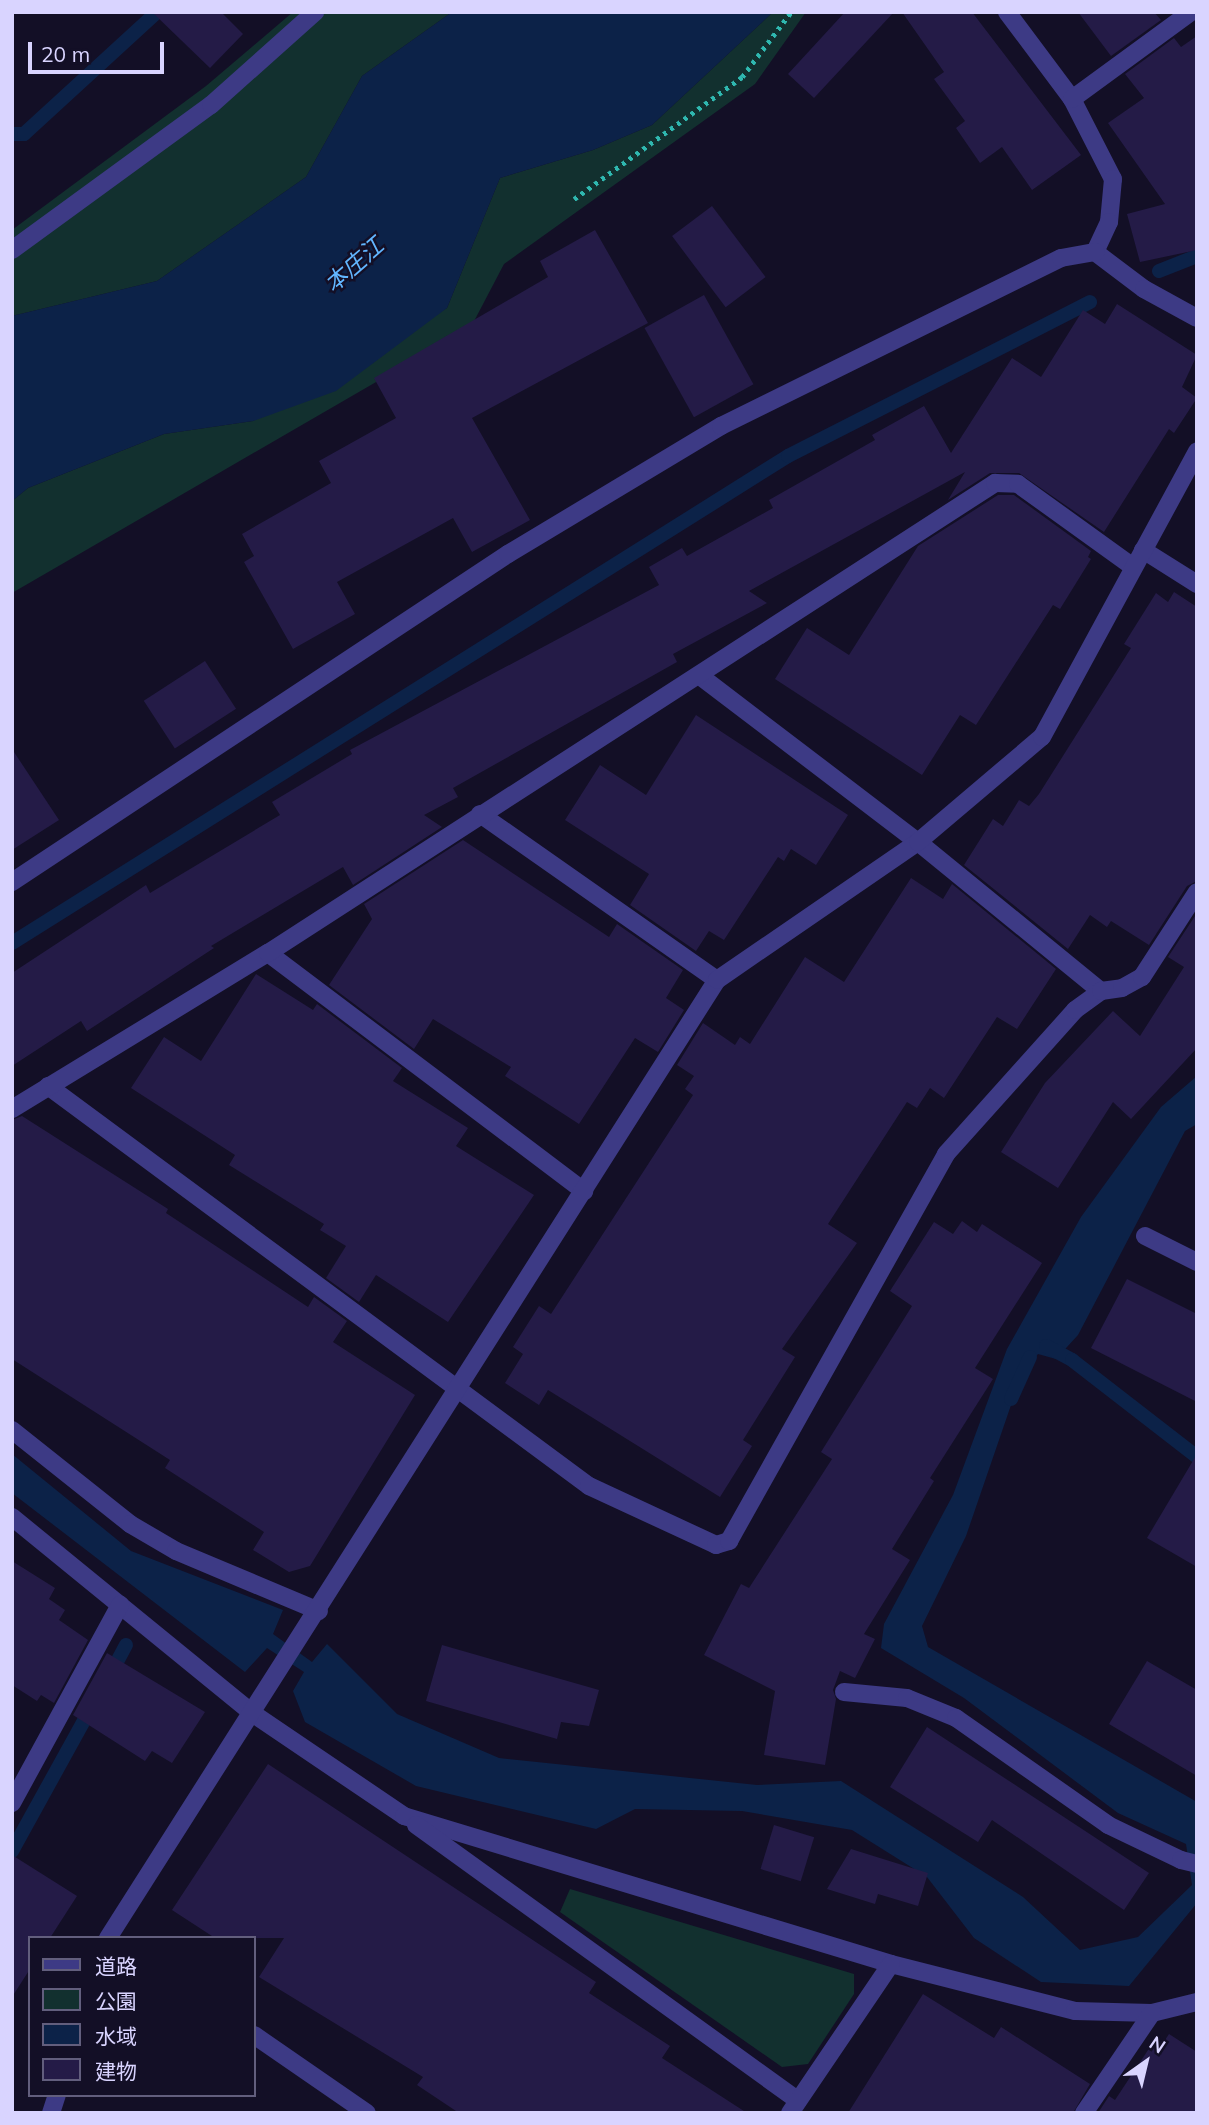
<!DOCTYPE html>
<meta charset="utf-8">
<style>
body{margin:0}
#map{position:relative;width:1209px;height:2125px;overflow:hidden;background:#130f26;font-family:Mulish,"Noto Sans JP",sans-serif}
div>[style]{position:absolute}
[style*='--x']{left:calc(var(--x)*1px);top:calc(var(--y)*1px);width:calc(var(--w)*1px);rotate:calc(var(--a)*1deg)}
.green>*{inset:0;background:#12302f}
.water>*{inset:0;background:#0c2248}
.stream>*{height:14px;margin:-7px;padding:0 7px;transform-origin:7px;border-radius:7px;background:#0c2248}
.building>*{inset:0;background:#241b47;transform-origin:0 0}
.path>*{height:4.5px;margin-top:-2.25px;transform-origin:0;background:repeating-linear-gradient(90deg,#2fb8b0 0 3.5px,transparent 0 8.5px)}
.minor>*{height:18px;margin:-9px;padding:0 9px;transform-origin:9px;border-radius:9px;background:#3d3a85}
span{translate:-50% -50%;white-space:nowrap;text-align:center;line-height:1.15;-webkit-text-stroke:5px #130f26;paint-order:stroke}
.water-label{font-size:23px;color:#62b6ff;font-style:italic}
.frame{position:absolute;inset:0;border:14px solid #d9d4ff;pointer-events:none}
.legend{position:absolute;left:28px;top:1936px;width:228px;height:161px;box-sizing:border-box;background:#130f26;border:2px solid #625e7d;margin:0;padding:9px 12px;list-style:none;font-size:21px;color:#d9d4ff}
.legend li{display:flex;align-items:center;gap:14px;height:35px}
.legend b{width:35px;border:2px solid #625e7d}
.north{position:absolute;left:1111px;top:2027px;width:70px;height:70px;-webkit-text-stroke:5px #130f26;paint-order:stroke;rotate:34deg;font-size:19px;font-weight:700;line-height:28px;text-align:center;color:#d9d4ff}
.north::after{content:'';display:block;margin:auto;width:24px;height:32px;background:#d9d4ff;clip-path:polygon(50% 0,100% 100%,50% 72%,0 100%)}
.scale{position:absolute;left:28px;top:42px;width:136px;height:32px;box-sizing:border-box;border:4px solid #d9d4ff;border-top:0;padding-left:9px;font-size:21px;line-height:24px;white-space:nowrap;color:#d9d4ff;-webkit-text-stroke:5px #130f26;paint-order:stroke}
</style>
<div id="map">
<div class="green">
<div style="clip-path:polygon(293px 12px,452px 12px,362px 76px,306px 177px,157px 281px,12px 316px,12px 230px,206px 86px)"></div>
<div style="clip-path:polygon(773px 12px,806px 12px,755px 84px,504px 264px,471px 327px,12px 593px,12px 501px,28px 488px,164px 434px,253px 421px,447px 308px,500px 178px,593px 150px,652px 125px)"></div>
<div style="clip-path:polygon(570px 1889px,854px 1974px,854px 1994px,808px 2064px,782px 2067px,560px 1912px)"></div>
</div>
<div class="water">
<div style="clip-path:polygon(452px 12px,773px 12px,652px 125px,593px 150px,500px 178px,447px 308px,336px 391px,253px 421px,164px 434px,28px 488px,12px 501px,12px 316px,157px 281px,306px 177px,362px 76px)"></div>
<div style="clip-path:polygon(1197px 1076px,1197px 1124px,1185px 1131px,1078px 1335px,1056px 1359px,1038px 1354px,1021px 1376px,966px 1536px,922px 1626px,928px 1647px,1197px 1802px,1197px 1903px,1129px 1986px,1041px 1982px,974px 1938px,927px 1877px,852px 1830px,742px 1811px,635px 1809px,596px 1829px,416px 1786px,305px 1722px,293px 1691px,304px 1672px,267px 1648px,245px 1672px,12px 1493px,12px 1454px,131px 1551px,283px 1610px,273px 1634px,312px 1662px,327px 1644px,397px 1714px,499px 1758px,757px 1785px,841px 1781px,1023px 1897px,1080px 1950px,1138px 1937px,1192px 1885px,1186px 1844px,1118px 1813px,964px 1698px,881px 1648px,884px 1624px,953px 1495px,1007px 1349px,1081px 1217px,1161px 1107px)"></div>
</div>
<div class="stream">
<div style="--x:12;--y:134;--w:12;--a:0"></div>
<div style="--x:24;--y:134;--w:180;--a:-42.5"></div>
<div style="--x:1159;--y:271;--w:41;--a:-21.5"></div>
<div style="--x:12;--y:943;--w:916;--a:-32.11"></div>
<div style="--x:788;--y:456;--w:339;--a:-27"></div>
<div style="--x:1046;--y:1346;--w:30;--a:28"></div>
<div style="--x:1072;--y:1360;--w:158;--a:37.8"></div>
<div style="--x:1011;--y:1399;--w:46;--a:-65.7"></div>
<div style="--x:110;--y:1675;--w:34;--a:-62"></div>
<div style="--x:12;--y:1851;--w:163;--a:-61.1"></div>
</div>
<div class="building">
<div style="clip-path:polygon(152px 12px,221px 12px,243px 34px,210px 68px)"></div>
<div style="clip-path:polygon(845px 12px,894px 12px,814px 98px,788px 74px)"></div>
<div style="clip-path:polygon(902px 12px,972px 12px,1081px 155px,1032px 190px,1002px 147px,980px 163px,956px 128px,965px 121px,934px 79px,944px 72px)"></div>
<div style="clip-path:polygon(1078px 12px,1154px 12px,1161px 20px,1111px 56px)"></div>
<div style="clip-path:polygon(1197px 36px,1197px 250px,1140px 262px,1127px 214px,1165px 204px,1108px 123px,1144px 98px,1125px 74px,1174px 38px,1181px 47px)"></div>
<div style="left:712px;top:206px;width:89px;height:50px;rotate:53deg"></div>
<div style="clip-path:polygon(595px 230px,648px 323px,472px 418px,530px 520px,472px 552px,453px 518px,337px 582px,355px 614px,293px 649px,244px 562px,254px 556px,242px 534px,331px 483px,319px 461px,396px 418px,374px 378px,548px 277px,540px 261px)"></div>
<div style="left:704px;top:295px;width:102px;height:68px;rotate:61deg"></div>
<div style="clip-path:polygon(1117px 304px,1197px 355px,1182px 387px,1197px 398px,1174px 433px,1169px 429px,1104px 532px,1019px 473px,990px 473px,948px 500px,965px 472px,749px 591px,767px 603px,673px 654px,677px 662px,453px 788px,458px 797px,424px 815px,442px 827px,353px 885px,343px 867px,211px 946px,214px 948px,87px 1031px,81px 1021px,12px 1066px,12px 973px,146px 885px,150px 893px,280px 815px,272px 802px,352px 754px,350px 750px,659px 585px,649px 567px,682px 548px,687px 556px,773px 508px,769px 500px,875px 440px,872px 435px,924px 406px,951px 453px,1012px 358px,1041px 377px,1083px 310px,1105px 324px)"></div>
<div style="clip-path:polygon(998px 495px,1014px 495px,1091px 551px,1088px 557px,1091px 559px,1060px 609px,1053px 605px,976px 725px,960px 715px,922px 775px,775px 679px,807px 628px,849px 655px,918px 546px)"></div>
<div style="clip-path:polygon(1174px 592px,1197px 607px,1197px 881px,1187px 886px,1149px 945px,1111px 921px,1107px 927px,1090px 915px,1068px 949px,964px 865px,993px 819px,1003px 826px,1019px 800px,1029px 806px,1039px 794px,1131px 648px,1124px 644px,1156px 593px,1168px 602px)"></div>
<div style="left:205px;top:661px;width:57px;height:73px;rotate:57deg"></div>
<div style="clip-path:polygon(696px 715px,848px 815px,816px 865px,791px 849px,784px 861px,778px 857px,724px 940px,709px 931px,696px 951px,630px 905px,649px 874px,565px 820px,600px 765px,646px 795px)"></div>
<div style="clip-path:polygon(12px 749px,59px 820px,12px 850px)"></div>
<div style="clip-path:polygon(463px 840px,609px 937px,617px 924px,683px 970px,666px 998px,684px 1010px,658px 1052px,635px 1038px,579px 1124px,505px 1076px,511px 1067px,433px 1019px,414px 1049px,329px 985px,372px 919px,364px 904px)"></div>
<div style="clip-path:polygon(911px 878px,943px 899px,952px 884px,1056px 969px,1017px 1029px,997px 1017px,944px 1098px,930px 1088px,917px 1108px,907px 1102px,828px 1224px,857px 1243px,782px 1349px,795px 1357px,743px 1440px,752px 1446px,720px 1497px,548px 1390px,539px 1405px,505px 1383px,523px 1354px,513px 1347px,539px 1306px,551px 1314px,693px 1095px,685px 1089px,694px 1076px,677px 1065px,703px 1023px,735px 1045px,740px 1037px,750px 1044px,805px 957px,844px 982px)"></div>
<div style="clip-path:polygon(1197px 913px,1197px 1048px,1131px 1119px,1113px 1102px,1058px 1188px,1001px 1152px,1045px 1083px,1113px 1011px,1140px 1036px,1184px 967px,1168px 957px)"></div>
<div style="clip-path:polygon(256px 974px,313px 1010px,317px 1004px,402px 1068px,393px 1081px,468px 1128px,456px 1146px,534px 1195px,448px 1322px,376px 1275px,359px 1302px,326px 1278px,346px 1246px,320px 1230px,324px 1224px,229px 1165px,235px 1155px,131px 1088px,164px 1037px,201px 1061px)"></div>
<div style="clip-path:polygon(22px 1116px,168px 1209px,166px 1213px,308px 1307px,314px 1297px,347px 1321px,333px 1342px,415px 1395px,310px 1566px,289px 1572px,253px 1550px,264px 1532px,165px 1468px,170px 1460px,12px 1359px,12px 1120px)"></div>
<div style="clip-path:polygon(962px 1221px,977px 1232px,982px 1224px,1042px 1263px,975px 1368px,993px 1379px,930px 1478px,934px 1481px,892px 1549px,910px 1560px,864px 1634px,875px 1639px,855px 1678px,840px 1671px,833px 1690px,836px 1699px,825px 1765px,764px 1755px,775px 1691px,704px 1655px,741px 1584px,749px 1588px,832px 1459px,821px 1452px,912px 1306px,890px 1291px,934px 1222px,953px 1234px)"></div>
<div style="clip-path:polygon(1127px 1279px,1197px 1314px,1197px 1402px,1091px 1348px)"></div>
<div style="clip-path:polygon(1197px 1454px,1197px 1567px,1147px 1538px)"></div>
<div style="clip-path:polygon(12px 1561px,55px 1588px,49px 1599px,65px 1610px,59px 1620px,88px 1640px,54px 1703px,41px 1695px,37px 1701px,12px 1685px)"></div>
<div style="clip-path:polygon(442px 1645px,599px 1690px,589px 1726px,561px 1722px,557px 1739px,426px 1701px)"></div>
<div style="clip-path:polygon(107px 1653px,205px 1712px,172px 1763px,152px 1751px,145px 1761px,73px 1715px)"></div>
<div style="clip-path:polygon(1147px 1661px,1197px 1690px,1197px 1776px,1109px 1724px)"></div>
<div style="clip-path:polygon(927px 1727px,1149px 1873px,1124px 1910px,992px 1820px,978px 1842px,890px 1787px)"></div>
<div style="clip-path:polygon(268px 1764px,596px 1982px,589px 1993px,670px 2046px,662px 2058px,747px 2113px,459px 2113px,417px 2085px,423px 2077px,259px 1977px,284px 1938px,215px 1938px,172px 1910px)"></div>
<div style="left:774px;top:1825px;width:42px;height:46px;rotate:17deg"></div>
<div style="clip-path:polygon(851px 1849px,928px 1873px,918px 1906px,878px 1894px,875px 1904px,827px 1889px)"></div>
<div style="clip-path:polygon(12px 1855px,77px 1896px,50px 1938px,30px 1938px,30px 1969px,12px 1997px)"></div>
<div style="clip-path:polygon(923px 1994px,994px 2038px,1001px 2027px,1090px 2084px,1073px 2113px,848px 2113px)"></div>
<div style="clip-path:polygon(1169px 2034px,1197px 2052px,1197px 2113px,1098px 2113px,1109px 2096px,1115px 2100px,1154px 2041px,1161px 2046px)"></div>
</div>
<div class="path">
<div style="--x:574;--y:199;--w:208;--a:-36"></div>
<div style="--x:742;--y:77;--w:81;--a:-53"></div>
</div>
<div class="minor">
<div style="--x:1007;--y:12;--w:109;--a:53.2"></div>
<div style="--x:1072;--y:99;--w:90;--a:62.9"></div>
<div style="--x:1113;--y:179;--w:43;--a:95.3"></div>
<div style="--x:1109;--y:222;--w:33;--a:115"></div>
<div style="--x:1095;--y:252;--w:61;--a:37.1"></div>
<div style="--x:1144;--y:289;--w:60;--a:28.7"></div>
<div style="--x:1072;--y:99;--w:147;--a:-36.2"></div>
<div style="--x:12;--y:250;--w:246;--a:-36.1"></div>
<div style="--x:211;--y:105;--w:140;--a:-41.8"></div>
<div style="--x:1143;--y:550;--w:64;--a:32.2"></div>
<div style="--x:700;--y:676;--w:274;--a:37.3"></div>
<div style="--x:918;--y:842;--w:236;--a:39.2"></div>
<div style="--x:480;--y:814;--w:289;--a:35"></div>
<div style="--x:12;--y:882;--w:595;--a:-33.48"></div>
<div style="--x:508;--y:554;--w:249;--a:-31"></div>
<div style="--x:721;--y:426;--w:379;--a:-26.3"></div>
<div style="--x:1061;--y:258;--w:35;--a:-10"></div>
<div style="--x:268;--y:953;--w:396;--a:37"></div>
<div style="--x:48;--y:1086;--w:673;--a:36.48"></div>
<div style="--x:589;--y:1486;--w:140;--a:24.9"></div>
<div style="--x:716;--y:1545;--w:14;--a:-17"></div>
<div style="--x:729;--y:1541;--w:444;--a:-60.7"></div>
<div style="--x:946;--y:1154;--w:193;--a:-48.1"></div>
<div style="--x:1075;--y:1010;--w:32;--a:-36"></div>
<div style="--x:1101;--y:991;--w:21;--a:-8"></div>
<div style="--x:1122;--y:988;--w:23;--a:-29"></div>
<div style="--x:1142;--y:977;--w:101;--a:-57.1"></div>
<div style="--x:12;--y:1109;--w:300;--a:-31.4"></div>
<div style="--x:268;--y:953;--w:866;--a:-32.88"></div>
<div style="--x:995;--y:483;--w:23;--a:2"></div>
<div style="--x:1018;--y:484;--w:142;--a:35.8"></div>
<div style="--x:1145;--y:1236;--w:58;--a:26.6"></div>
<div style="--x:12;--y:1430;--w:151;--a:38.5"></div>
<div style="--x:130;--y:1524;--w:53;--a:30.4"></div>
<div style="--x:176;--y:1551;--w:155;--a:22.8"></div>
<div style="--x:12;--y:1517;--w:310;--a:39.2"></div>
<div style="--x:252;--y:1713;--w:184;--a:34.1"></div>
<div style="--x:404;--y:1816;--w:509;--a:16.9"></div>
<div style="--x:891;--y:1964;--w:190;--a:14.3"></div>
<div style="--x:1075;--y:2011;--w:77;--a:1.5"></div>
<div style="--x:1152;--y:2013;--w:46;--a:-13.7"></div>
<div style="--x:844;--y:1692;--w:63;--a:5.4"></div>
<div style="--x:907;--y:1698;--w:53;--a:22.2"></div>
<div style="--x:956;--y:1718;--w:186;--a:35.1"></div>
<div style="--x:1108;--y:1825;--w:81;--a:25.6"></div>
<div style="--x:1181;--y:1860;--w:16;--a:14"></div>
<div style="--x:12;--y:1803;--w:226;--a:-61.4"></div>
<div style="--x:416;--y:1825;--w:471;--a:35.8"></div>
<div style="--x:108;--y:1938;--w:1135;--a:-57.56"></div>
<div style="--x:717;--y:980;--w:244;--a:-34.5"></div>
<div style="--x:918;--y:842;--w:162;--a:-40.3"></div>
<div style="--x:1042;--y:737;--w:325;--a:-61.5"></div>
<div style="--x:254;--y:2035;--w:137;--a:34.6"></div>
<div style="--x:51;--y:2113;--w:19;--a:-72"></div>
<div style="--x:790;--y:2113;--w:180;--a:-55.9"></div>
<div style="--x:1084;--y:2113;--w:121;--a:-55.8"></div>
</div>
<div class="water-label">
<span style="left:354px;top:265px;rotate:-41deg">本庄江</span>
</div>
<div class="frame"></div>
<ul class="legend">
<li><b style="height:9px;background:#3d3a85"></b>道路</li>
<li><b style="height:19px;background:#12302f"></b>公園</li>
<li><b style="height:19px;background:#0c2248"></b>水域</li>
<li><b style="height:19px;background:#241b47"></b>建物</li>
</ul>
<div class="north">N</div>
<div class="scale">20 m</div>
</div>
